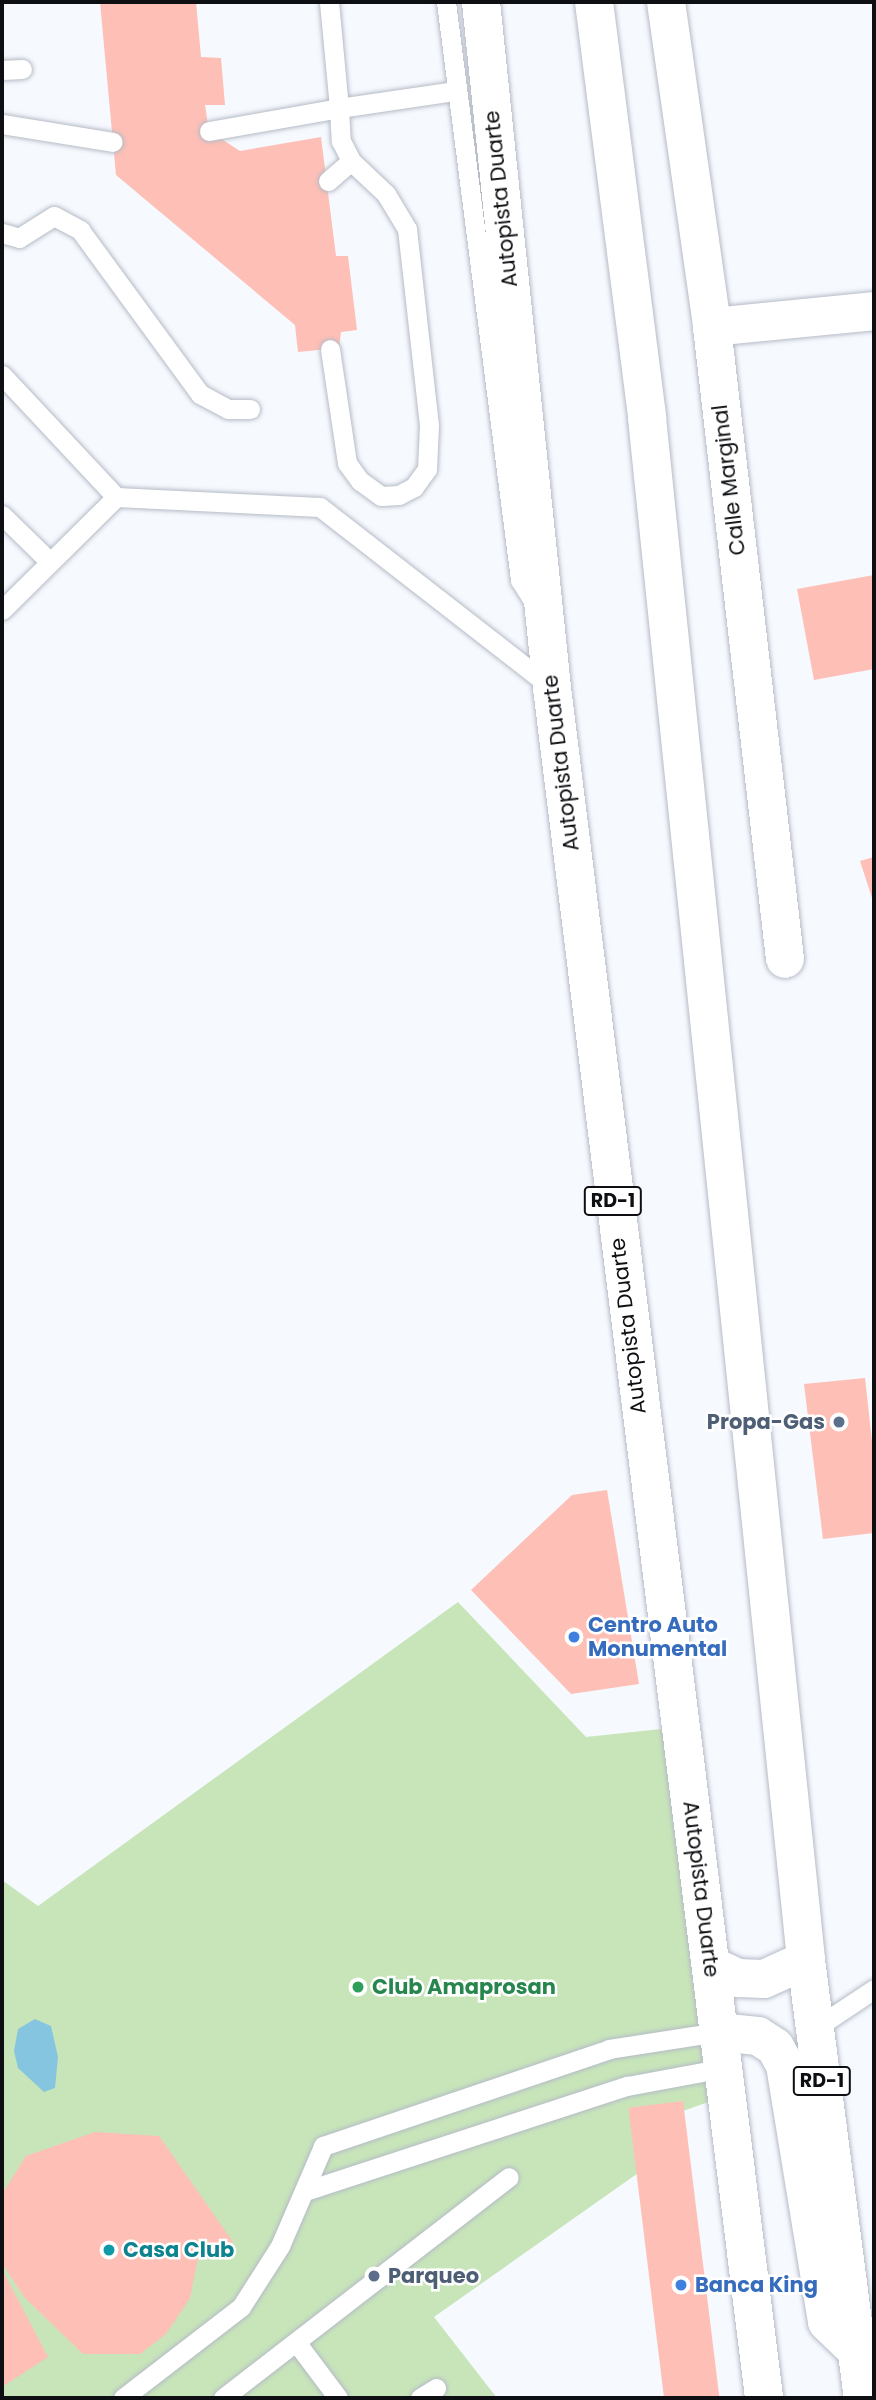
<!DOCTYPE html>
<style>
body{margin:0}
#map{position:relative;width:876px;height:2400px;overflow:hidden;background:#f6f9fe;font-family:Poppins,sans-serif}
div>[style]{position:absolute}
[style*='--x']{left:calc(var(--x)*1px);top:calc(var(--y)*1px);width:calc(var(--w)*1px);rotate:calc(var(--a)*1deg)}
.green>*{inset:0;background:#c8e5ba}
.water>*{inset:0;background:#86c5df}
.building>*{inset:0;background:#febfb6;transform-origin:0 0}
.roads{filter:drop-shadow(0 0 2px #b5bbc6) drop-shadow(0 0 2px #b5bbc6)}
.service>*{height:19px;margin:-9.5px;padding:0 9.5px;transform-origin:9.5px;border-radius:9.5px;background:#fff}
.minor>*{height:38px;margin:-19px;padding:0 19px;transform-origin:19px;border-radius:19px;background:#fff}
.motorway>*{height:38px;margin:-19px;padding:0 19px;transform-origin:19px;border-radius:19px;background:#fff}
.dots>*{width:19px;height:19px;translate:-50% -50%;box-sizing:border-box;border:4px solid #fff;border-radius:50%}
span{translate:-50% -50%;white-space:nowrap;text-align:center;line-height:1.15;-webkit-text-stroke:5px #fff;paint-order:stroke}
.shield-label span{padding:2px 5px;background:#fff;border:2px solid;border-radius:5px;-webkit-text-stroke-width:0}
.shield-label{font-size:19px;color:#0d0f12;font-weight:700}
.street-label{font-size:21px;color:#0d0f12}
.service-label{font-size:21px;color:#4e5e75;font-weight:700}
.right{translate:-100% -50%;text-align:right}
.left{translate:0 -50%;text-align:left}
.shop-label{font-size:21px;color:#366cbe;font-weight:700}
.leisure-label{font-size:21px;color:#27864d;font-weight:700}
.culture-label{font-size:21px;color:#0d838f;font-weight:700}
.frame{position:absolute;inset:0;border:4px solid #0d0f12;pointer-events:none}
</style>
<div id="map">
<div class="green">
<div style="clip-path:polygon(458px 1602px,586px 1737px,680px 1727px,728px 2095px,635px 2128px,641px 2171px,434px 2317px,497px 2398px,2px 2398px,2px 1880px,38px 1906px)"></div>
</div>
<div class="water">
<div style="clip-path:polygon(35px 2019px,51px 2026px,58px 2057px,55px 2088px,44px 2092px,18px 2068px,14px 2051px,18px 2029px)"></div>
</div>
<div class="building">
<div style="clip-path:polygon(100px 2px,196px 2px,201px 57px,221px 58px,225px 105px,205px 105px,209px 131px,240px 151px,321px 137px,336px 256px,348px 256px,357px 330px,341px 332px,339px 348px,298px 352px,295px 325px,116px 175px)"></div>
<div style="clip-path:polygon(874px 575px,874px 669px,814px 680px,797px 589px)"></div>
<div style="clip-path:polygon(874px 857px,874px 904px,860px 861px)"></div>
<div style="clip-path:polygon(865px 1378px,874px 1460px,874px 1533px,823px 1539px,804px 1384px)"></div>
<div style="clip-path:polygon(607px 1490px,639px 1684px,571px 1694px,471px 1590px,572px 1495px)"></div>
<div style="left:683px;top:2101px;width:299px;height:55px;rotate:83deg"></div>
<div style="clip-path:polygon(95px 2132px,159px 2136px,233px 2242px,198px 2258px,190px 2298px,166px 2334px,140px 2354px,83px 2354px,24px 2297px,2px 2263px,2px 2194px,26px 2156px)"></div>
<div style="clip-path:polygon(2px 2269px,48px 2357px,2px 2387px)"></div>
</div>
<div class="roads">
<div class="service">
<div style="--x:329;--y:2;--w:106;--a:84.6"></div>
<div style="--x:339;--y:108;--w:116;--a:-8.4"></div>
<div style="--x:446;--y:2;--w:583;--a:82.7"></div>
<div style="--x:520;--y:580;--w:28;--a:58"></div>
<div style="--x:2;--y:70;--w:20;--a:-3"></div>
<div style="--x:2;--y:124;--w:112;--a:9.2"></div>
<div style="--x:209;--y:131;--w:132;--a:-10"></div>
<div style="--x:339;--y:108;--w:33;--a:87"></div>
<div style="--x:341;--y:141;--w:22;--a:63"></div>
<div style="--x:328;--y:181;--w:30;--a:-41"></div>
<div style="--x:351;--y:161;--w:48;--a:43.3"></div>
<div style="--x:386;--y:194;--w:41;--a:59"></div>
<div style="--x:407;--y:229;--w:197;--a:83.6"></div>
<div style="--x:429;--y:425;--w:44;--a:92.6"></div>
<div style="--x:427;--y:469;--w:22;--a:126"></div>
<div style="--x:414;--y:487;--w:17;--a:152"></div>
<div style="--x:399;--y:495;--w:18;--a:177"></div>
<div style="--x:381;--y:496;--w:26;--a:-144"></div>
<div style="--x:360;--y:481;--w:22;--a:-126"></div>
<div style="--x:347;--y:463;--w:115;--a:-98.5"></div>
<div style="--x:2;--y:233;--w:18;--a:16"></div>
<div style="--x:19;--y:238;--w:41;--a:-32.2"></div>
<div style="--x:54;--y:216;--w:30;--a:28"></div>
<div style="--x:80;--y:230;--w:203;--a:53.8"></div>
<div style="--x:200;--y:394;--w:32;--a:28"></div>
<div style="--x:228;--y:409;--w:22;--a:0"></div>
<div style="--x:2;--y:375;--w:167;--a:46.9"></div>
<div style="--x:2;--y:515;--w:67;--a:44.4"></div>
<div style="--x:2;--y:610;--w:161;--a:-44.7"></div>
<div style="--x:116;--y:497;--w:204;--a:2.8"></div>
<div style="--x:320;--y:507;--w:293;--a:37.9"></div>
<div style="--x:814;--y:2029;--w:72;--a:-33.7"></div>
<div style="--x:305;--y:2191;--w:339;--a:-18.1"></div>
<div style="--x:627;--y:2086;--w:99;--a:-10.5"></div>
<div style="--x:296;--y:2342;--w:70;--a:53.1"></div>
<div style="--x:123;--y:2398;--w:149;--a:-37.6"></div>
<div style="--x:241;--y:2307;--w:72;--a:-57.4"></div>
<div style="--x:280;--y:2246;--w:109;--a:-66.7"></div>
<div style="--x:323;--y:2146;--w:302;--a:-18.7"></div>
<div style="--x:609;--y:2049;--w:110;--a:-8.9"></div>
<div style="--x:223;--y:2398;--w:361;--a:-37.7"></div>
<div style="--x:420;--y:2398;--w:19;--a:-32"></div>
</div>
<div class="minor">
<div style="--x:666;--y:2;--w:328;--a:81.9"></div>
<div style="--x:712;--y:327;--w:636;--a:83.41"></div>
<div style="--x:712;--y:327;--w:163;--a:-5.6"></div>
</div>
<div class="motorway">
<div style="--x:481;--y:2;--w:690;--a:84.09"></div>
<div style="--x:552;--y:688;--w:1723;--a:82.93"></div>
<div style="--x:594;--y:2;--w:419;--a:82.7"></div>
<div style="--x:647;--y:418;--w:1550;--a:84.11"></div>
<div style="--x:806;--y:1960;--w:442;--a:82.6"></div>
<div style="--x:712;--y:1966;--w:29;--a:25"></div>
<div style="--x:738;--y:1978;--w:26;--a:2"></div>
<div style="--x:764;--y:1979;--w:46;--a:-24.3"></div>
<div style="--x:718;--y:2032;--w:40;--a:5.7"></div>
<div style="--x:758;--y:2036;--w:20;--a:33"></div>
<div style="--x:775;--y:2047;--w:21;--a:61"></div>
<div style="--x:785;--y:2065;--w:260;--a:80.7"></div>
<div style="--x:827;--y:2322;--w:39;--a:44"></div>
</div>
</div>
<div class="dots">
<div style="left:839px;top:1422px;background:#5c6f8a"></div>
<div style="left:574px;top:1637px;background:#3f7fe0"></div>
<div style="left:358px;top:1987px;background:#2e9e5b"></div>
<div style="left:109px;top:2250px;background:#0f9aa8"></div>
<div style="left:374px;top:2276px;background:#5c6f8a"></div>
<div style="left:681px;top:2285px;background:#3f7fe0"></div>
</div>
<div class="shield-label">
<span style="left:613px;top:1201px">RD-1</span>
<span style="left:822px;top:2081px">RD-1</span>
</div>
<div class="street-label">
<span style="left:501px;top:199px;rotate:-96deg">Autopista Duarte</span>
<span style="left:729px;top:480px;rotate:-97deg">Calle Marginal</span>
<span style="left:561px;top:763px;rotate:-97deg">Autopista Duarte</span>
<span style="left:628px;top:1326px;rotate:-97deg">Autopista Duarte</span>
<span style="left:701px;top:1889px;rotate:83deg">Autopista Duarte</span>
</div>
<div class="service-label">
<span class="right" style="left:825px;top:1422px">Propa-Gas</span>
<span class="left" style="left:388px;top:2276px">Parqueo</span>
</div>
<div class="shop-label">
<span class="left" style="left:588px;top:1637px">Centro Auto<br>Monumental</span>
<span class="left" style="left:695px;top:2285px">Banca King</span>
</div>
<div class="leisure-label">
<span class="left" style="left:372px;top:1987px">Club Amaprosan</span>
</div>
<div class="culture-label">
<span class="left" style="left:123px;top:2250px">Casa Club</span>
</div>
<div class="frame"></div>
</div>
